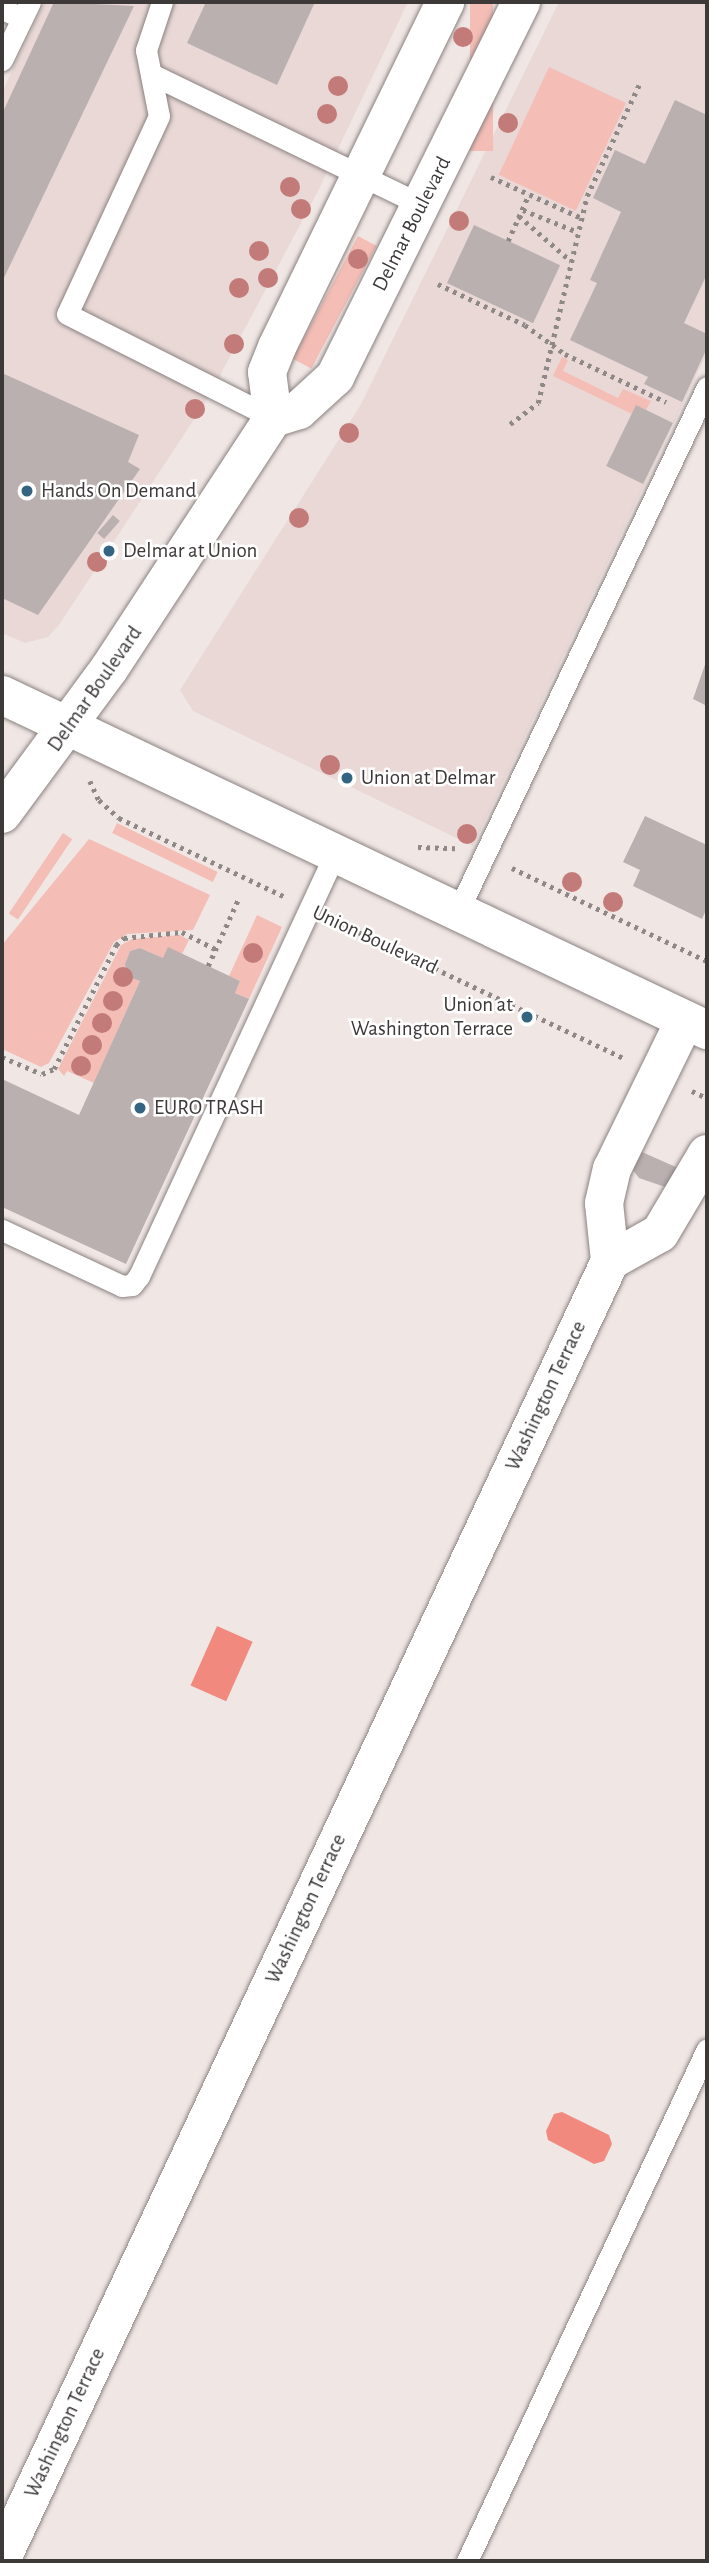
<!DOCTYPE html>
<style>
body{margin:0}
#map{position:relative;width:709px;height:2563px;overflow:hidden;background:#f0e7e5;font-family:"Alegreya Sans",sans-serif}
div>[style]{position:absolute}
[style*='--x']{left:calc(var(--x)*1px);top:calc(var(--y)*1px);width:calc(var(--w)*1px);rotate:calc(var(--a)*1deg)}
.built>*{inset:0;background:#e9d8d6}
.green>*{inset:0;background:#f4bdb6;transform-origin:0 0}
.water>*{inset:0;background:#f2897e;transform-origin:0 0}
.building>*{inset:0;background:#b9b0af;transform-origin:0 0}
.path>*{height:4.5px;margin-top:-2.25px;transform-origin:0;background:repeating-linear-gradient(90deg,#8e8887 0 3.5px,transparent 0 8.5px)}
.roads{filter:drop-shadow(0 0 2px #8a8280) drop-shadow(0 0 2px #8a8280)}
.lane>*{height:21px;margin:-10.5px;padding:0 10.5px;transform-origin:10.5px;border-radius:10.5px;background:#fff}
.street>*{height:38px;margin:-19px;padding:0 19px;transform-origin:19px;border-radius:19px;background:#fff}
.secondary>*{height:38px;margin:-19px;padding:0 19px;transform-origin:19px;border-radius:19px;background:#fff}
.trees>*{width:20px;height:20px;margin:-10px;border-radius:50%;background:#c37b79}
.dots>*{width:19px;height:19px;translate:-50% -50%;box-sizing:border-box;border:4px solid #fff;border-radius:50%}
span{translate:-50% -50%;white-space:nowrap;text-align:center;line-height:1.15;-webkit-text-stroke:5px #fff;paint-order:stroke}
.street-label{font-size:21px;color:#3d3939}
.poi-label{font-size:21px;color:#3d3939}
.left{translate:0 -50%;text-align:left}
.right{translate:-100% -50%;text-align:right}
.frame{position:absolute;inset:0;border:4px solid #3d3939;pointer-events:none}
</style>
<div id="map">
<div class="built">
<div style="clip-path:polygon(45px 2px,408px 2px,318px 191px,208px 398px,59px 625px,48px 637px,25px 643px,2px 633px,2px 92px)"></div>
<div style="clip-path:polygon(559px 2px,707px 2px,707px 353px,473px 846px,193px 711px,180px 690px,360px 406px)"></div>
</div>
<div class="green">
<div style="left:470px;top:2px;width:23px;height:149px"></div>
<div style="left:549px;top:67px;width:85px;height:119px;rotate:25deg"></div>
<div style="left:358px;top:236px;width:21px;height:139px;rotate:28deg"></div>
<div style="clip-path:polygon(562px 357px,568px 360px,563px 371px,618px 398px,623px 389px,651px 401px,646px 410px,636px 405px,632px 414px,553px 376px)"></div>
<div style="left:117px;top:823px;width:112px;height:11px;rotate:26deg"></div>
<div style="left:63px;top:833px;width:11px;height:97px;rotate:34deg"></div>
<div style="clip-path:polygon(89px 839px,210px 895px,193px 930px,127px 934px,114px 942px,49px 1063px,41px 1067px,2px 1049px,2px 945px)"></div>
<div style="clip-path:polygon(257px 915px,282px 927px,249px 999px,235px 993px,240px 981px,229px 976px)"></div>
<div style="clip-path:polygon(180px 935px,189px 940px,182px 954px,163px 958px,140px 948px,130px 951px,125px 964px,127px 975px,140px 981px,94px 1083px,67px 1071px,64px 1076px,58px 1069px,121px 945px,132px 939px)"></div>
</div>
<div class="water">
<div style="left:217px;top:1626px;width:39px;height:65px;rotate:24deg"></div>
<div style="clip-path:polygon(562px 2112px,609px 2135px,612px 2144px,604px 2161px,594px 2164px,548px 2140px,546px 2131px,554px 2114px)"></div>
</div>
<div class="building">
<div style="clip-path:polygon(54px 2px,134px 6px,2px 282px,2px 114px)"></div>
<div style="clip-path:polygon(206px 2px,315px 2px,277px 85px,187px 43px)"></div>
<div style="clip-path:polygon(675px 100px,707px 115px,707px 274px,684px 323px,707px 334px,707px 348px,682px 402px,644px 384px,648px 377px,570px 340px,597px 283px,590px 280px,621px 212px,593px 198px,615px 150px,645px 164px)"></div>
<div style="left:474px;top:225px;width:95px;height:64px;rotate:25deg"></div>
<div style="clip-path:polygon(2px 373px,139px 435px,128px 462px,140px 469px,38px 615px,2px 598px)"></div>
<div style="left:636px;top:405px;width:41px;height:68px;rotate:26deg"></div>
<div style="left:113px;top:515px;width:9px;height:24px;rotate:41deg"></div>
<div style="clip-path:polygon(707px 659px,707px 706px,693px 699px)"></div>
<div style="clip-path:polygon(645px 816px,707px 845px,707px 908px,702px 919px,633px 886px,640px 870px,623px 862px)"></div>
<div style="clip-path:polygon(168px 947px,240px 981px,235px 993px,249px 999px,126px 1264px,2px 1207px,2px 1079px,79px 1115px,140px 981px,127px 976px,125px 964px,130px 951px,140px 948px,163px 958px)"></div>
<div style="clip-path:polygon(642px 1152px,678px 1168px,668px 1188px,639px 1178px,633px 1170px)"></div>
</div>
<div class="path">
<div style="--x:491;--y:177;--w:100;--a:24.3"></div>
<div style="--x:523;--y:210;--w:59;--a:21.8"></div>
<div style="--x:519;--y:216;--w:69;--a:40.9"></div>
<div style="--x:508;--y:241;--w:51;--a:-65.9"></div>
<div style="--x:438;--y:284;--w:96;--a:25.2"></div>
<div style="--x:525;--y:325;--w:49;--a:35.9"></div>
<div style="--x:565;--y:354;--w:112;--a:25.4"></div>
<div style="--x:510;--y:424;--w:35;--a:-37"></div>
<div style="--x:538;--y:403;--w:213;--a:-76.7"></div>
<div style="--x:587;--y:196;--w:125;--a:-64.9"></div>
<div style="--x:90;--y:781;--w:21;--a:65"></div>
<div style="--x:99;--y:800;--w:27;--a:42"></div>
<div style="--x:119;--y:818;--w:182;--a:25.4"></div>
<div style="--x:418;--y:847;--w:37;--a:2"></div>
<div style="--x:512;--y:868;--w:216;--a:25.5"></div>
<div style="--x:335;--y:921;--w:320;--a:25.4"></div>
<div style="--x:208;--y:966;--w:72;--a:-65.6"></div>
<div style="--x:2;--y:1057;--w:43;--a:23"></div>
<div style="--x:42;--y:1074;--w:13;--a:-23"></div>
<div style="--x:54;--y:1069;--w:139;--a:-63.4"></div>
<div style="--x:116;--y:945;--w:11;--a:-41"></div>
<div style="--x:124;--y:938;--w:58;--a:-5.9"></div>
<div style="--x:182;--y:932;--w:38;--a:27"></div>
<div style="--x:692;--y:1091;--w:17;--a:25"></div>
</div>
<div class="roads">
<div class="lane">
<div style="--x:162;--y:2;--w:51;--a:108.4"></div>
<div style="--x:146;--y:50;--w:67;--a:78.9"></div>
<div style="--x:159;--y:116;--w:218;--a:114.9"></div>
<div style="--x:67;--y:314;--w:231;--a:26.8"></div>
<div style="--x:2;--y:9;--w:22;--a:24"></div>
<div style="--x:2;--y:60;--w:64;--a:-64.2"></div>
<div style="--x:151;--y:74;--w:301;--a:25.8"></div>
<div style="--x:458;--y:911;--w:580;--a:-64.58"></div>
<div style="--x:2;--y:1230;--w:132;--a:25"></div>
<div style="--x:122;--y:1286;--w:10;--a:-6"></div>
<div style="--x:132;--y:1285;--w:11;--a:-52"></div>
<div style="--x:139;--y:1276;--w:466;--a:-65.1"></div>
<div style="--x:467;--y:2561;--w:565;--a:-64.89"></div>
</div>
<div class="street">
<div style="--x:610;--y:1261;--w:58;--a:-95.9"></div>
<div style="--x:604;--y:1203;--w:35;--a:-77"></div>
<div style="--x:612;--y:1169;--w:166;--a:-63.9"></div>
<div style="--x:610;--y:1261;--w:57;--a:-29.2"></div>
<div style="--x:660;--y:1233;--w:92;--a:-59.3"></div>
<div style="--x:2;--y:2558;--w:1432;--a:-64.88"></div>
</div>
<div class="secondary">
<div style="--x:273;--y:418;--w:46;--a:-97.4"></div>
<div style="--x:267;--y:372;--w:27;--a:-68"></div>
<div style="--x:277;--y:347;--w:384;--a:-64"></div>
<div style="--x:2;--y:695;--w:781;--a:25.42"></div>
<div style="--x:2;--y:814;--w:180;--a:-53.6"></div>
<div style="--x:109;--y:669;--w:300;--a:-56.8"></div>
<div style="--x:273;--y:418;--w:27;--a:-17"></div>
<div style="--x:299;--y:410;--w:49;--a:-42.5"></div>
<div style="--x:335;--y:377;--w:419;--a:-63.6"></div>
</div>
</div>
<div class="trees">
<div style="left:463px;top:37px"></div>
<div style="left:338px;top:86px"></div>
<div style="left:327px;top:114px"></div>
<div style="left:508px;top:123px"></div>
<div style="left:290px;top:187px"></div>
<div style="left:301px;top:209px"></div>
<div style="left:459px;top:221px"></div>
<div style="left:259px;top:251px"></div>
<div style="left:358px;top:259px"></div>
<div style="left:268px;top:278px"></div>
<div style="left:239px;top:288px"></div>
<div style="left:234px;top:344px"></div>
<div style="left:195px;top:409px"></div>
<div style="left:349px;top:433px"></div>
<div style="left:299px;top:518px"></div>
<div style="left:97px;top:562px"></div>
<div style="left:330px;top:765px"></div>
<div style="left:467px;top:834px"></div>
<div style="left:572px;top:882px"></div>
<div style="left:613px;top:902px"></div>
<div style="left:253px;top:953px"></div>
<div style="left:123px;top:977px"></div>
<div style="left:113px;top:1001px"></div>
<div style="left:102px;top:1023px"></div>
<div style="left:92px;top:1045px"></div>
<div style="left:81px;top:1066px"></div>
</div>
<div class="dots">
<div style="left:27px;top:491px;background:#336482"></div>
<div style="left:109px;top:551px;background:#336482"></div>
<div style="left:347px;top:778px;background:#336482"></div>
<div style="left:527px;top:1017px;background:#336482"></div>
<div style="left:140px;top:1108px;background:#336482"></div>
</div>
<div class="street-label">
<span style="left:412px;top:224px;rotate:-63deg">Delmar Boulevard</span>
<span style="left:95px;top:689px;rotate:-55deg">Delmar Boulevard</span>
<span style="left:375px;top:940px;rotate:25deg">Union Boulevard</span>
<span style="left:546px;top:1396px;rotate:-65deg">Washington Terrace</span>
<span style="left:306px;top:1909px;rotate:-65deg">Washington Terrace</span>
<span style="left:65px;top:2423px;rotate:-65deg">Washington Terrace</span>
</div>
<div class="poi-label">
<span class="left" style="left:41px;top:491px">Hands On Demand</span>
<span class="left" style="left:123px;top:551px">Delmar at Union</span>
<span class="left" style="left:361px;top:778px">Union at Delmar</span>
<span class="right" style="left:513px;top:1017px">Union at<br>Washington Terrace</span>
<span class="left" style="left:154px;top:1108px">EURO TRASH</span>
</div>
<div class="frame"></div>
</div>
